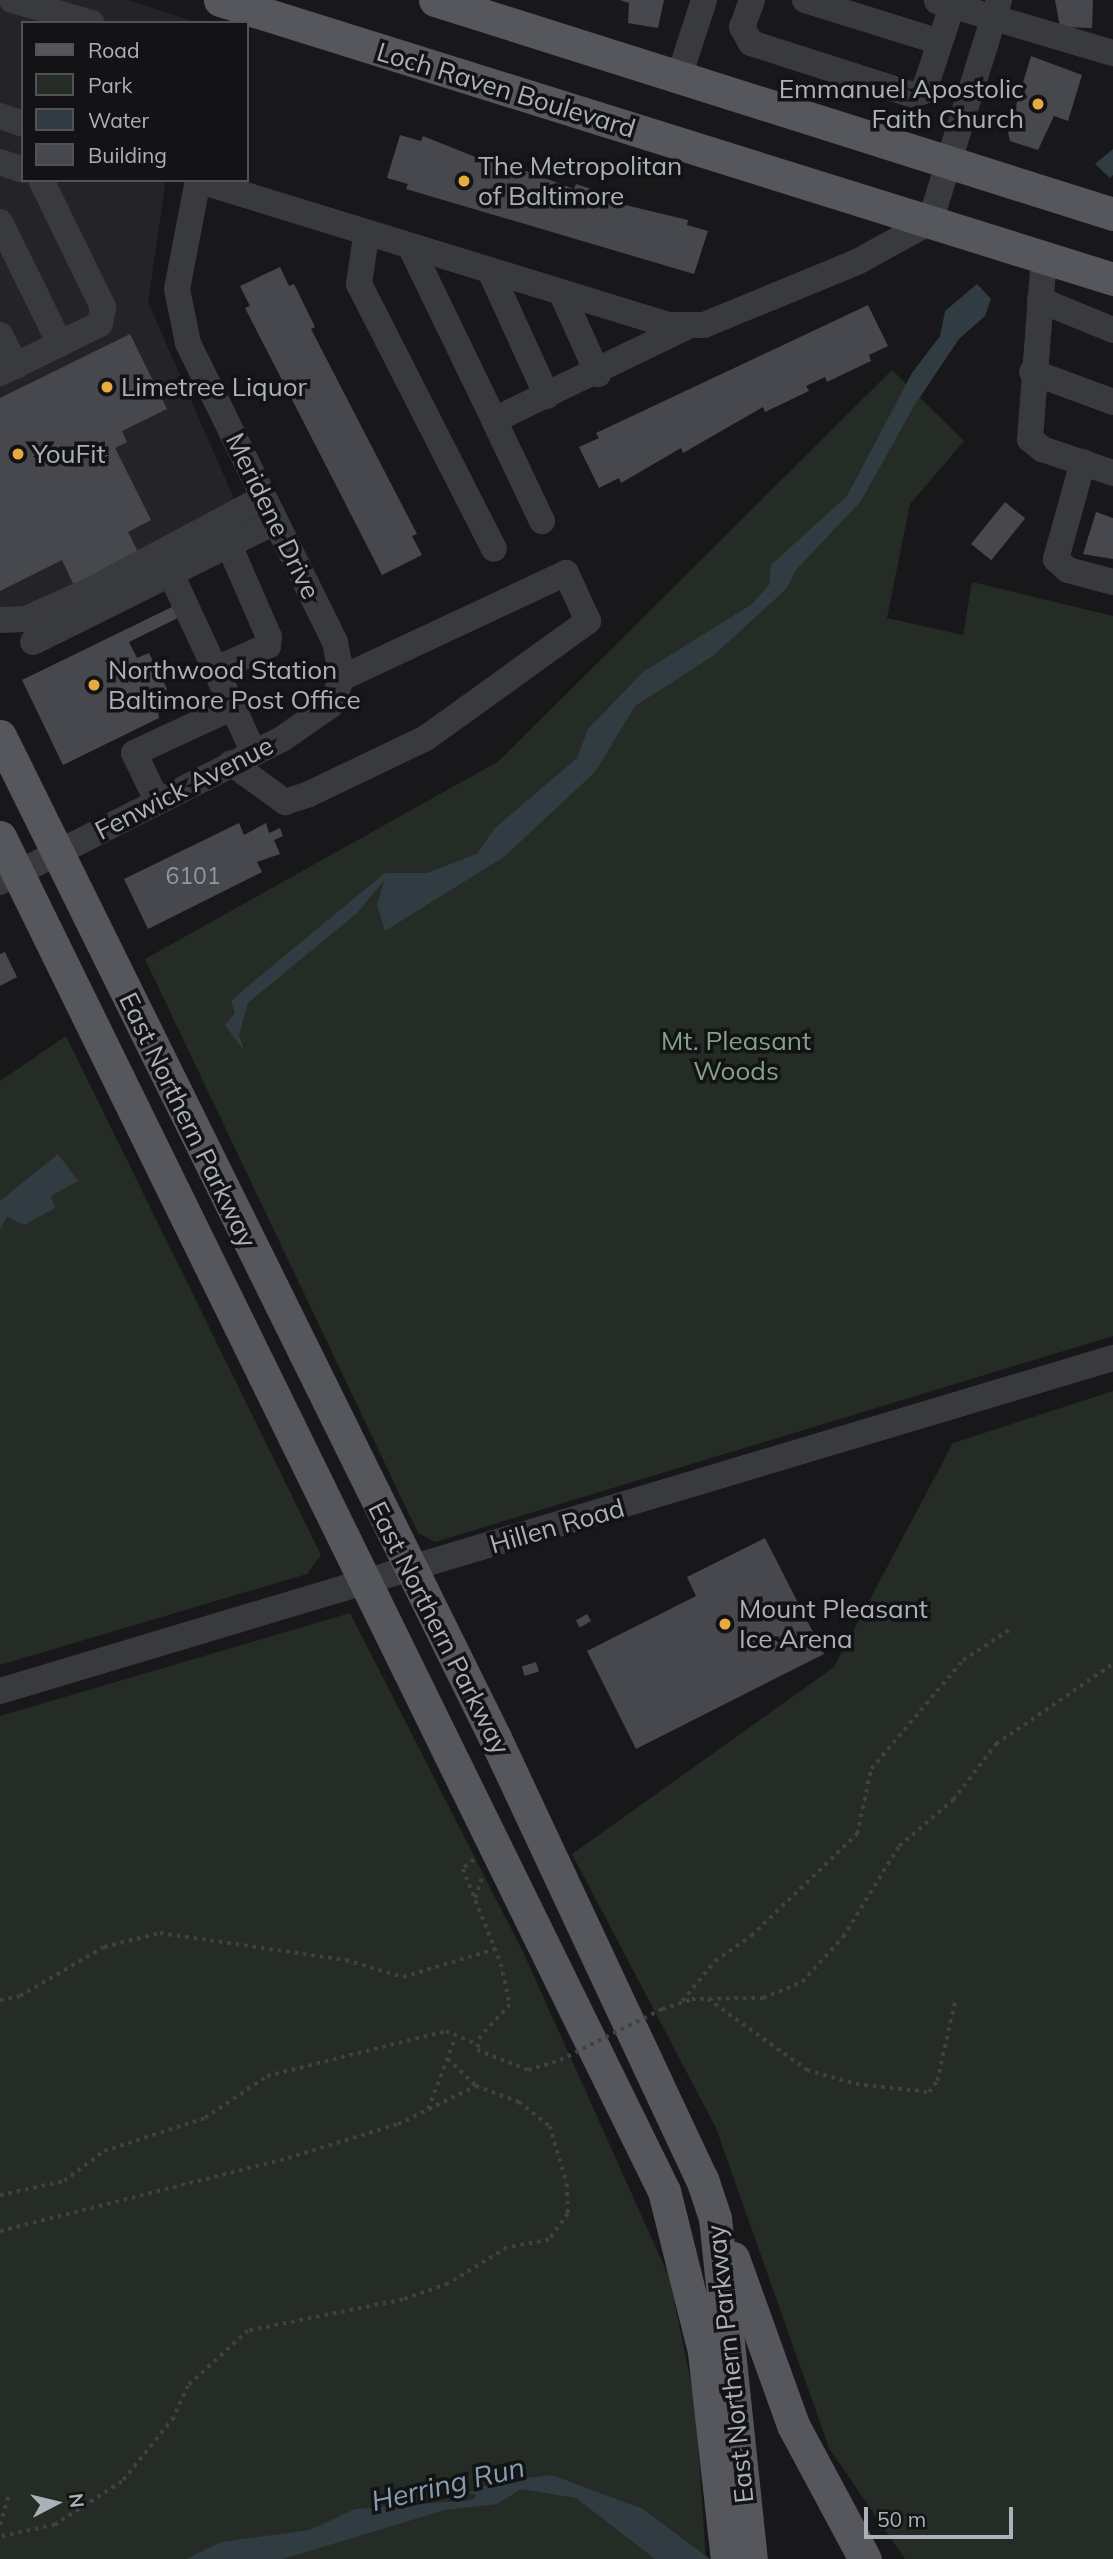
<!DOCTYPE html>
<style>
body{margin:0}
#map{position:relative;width:1113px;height:2559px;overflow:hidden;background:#18181a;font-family:Mulish,sans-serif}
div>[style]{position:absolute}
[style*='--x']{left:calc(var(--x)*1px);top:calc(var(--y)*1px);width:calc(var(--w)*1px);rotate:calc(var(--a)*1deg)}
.built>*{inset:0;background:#242427}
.green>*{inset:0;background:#242c25}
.water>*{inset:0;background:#313b42}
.building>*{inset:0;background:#47484d;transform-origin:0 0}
.path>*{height:3.5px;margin-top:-1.75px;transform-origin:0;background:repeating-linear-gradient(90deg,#3f4145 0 3.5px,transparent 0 8.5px)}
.minor>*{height:26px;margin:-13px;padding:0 13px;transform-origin:13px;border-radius:13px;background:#393a3e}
.major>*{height:33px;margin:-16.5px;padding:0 16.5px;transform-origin:16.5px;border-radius:16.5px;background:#55575d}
.path-bridge>*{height:3.5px;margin-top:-1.75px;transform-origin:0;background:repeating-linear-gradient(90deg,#3f4145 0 3.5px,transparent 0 8.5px)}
.dots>*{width:19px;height:19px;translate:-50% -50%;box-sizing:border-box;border:4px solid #131315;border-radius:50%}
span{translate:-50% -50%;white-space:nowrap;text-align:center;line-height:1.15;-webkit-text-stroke:7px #131315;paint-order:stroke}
.number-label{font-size:23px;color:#92969e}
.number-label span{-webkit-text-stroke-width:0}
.poi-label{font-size:26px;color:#abb0b9}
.right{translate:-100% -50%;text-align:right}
.left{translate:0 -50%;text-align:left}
.street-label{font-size:26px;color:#abb0b9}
.park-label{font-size:26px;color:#83a284}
.water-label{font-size:28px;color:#849eb1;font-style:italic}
.legend{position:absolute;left:21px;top:21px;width:228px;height:161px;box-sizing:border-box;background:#131315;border:2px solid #505257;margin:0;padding:9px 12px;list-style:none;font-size:21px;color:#abb0b9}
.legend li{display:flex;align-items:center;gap:14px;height:35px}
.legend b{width:35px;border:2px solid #505257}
.north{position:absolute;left:21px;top:2468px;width:70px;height:70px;-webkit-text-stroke:5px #131315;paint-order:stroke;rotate:83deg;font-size:19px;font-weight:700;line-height:28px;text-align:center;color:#abb0b9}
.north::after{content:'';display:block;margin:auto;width:24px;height:32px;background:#abb0b9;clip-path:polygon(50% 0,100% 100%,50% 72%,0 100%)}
.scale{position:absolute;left:864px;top:2507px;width:149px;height:32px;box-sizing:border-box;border:4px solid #abb0b9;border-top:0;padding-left:9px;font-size:21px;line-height:24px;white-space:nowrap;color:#abb0b9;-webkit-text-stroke:5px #131315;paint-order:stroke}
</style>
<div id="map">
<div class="built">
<div style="clip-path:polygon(0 0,128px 0,198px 23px,23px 23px,23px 180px,166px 180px,148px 302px,239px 510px,0 627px)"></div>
</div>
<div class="green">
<div style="clip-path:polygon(892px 370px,964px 441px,910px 504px,887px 618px,963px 635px,972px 582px,1113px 616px,1113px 1336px,435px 1542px,418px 1533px,145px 959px,499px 761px)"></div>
<div style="clip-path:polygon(66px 1036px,321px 1555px,307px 1574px,0 1665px,0 1081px)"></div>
<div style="clip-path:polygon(1113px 1391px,1113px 2559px,905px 2559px,829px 2448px,716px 2128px,572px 1854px,834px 1667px,953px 1443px)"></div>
<div style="clip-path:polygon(350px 1613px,524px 1954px,670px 2279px,695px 2403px,706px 2559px,0 2559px,0 1716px)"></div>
</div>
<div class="water">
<div style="clip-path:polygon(1113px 149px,1113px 175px,1110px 178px,1095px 164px)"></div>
<div style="clip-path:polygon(977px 284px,991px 299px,985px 316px,959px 339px,914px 406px,861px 501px,796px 570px,786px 589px,713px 656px,635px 706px,595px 772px,504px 857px,385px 931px,377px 905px,384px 881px,357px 913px,248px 1003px,239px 1035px,244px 1051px,225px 1025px,235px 1013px,231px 1001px,248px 986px,385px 873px,427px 873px,477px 854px,494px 829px,577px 758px,588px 729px,643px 672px,752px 604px,769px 585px,771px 565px,847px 496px,912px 373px,940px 336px,945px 311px)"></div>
<div style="clip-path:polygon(58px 1154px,78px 1181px,51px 1196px,55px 1208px,24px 1225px,7px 1217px,0 1229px,0 1201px)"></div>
<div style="clip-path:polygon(552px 2475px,643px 2509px,710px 2559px,655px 2559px,576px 2498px,521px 2489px,497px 2504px,445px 2510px,283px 2559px,186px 2559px,221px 2542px,310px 2530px,355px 2509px,472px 2500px,477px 2495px,467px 2493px,494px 2482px)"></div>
</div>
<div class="building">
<div style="clip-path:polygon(620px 0,664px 0,658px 28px,628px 23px,629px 3px)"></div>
<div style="clip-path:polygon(1055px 0,1093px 0,1092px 28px,1060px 27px)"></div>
<div style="clip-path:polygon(1031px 56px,1082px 75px,1068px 121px,1054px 116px,1038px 150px,1010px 141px,1008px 132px)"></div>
<div style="clip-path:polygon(400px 135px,421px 141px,423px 136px,488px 162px,489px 157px,574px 189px,576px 184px,623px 199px,621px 204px,688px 220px,687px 225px,708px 231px,694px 274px,406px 189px,408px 184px,387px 178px)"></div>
<div style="clip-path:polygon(280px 267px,289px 286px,294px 284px,315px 327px,311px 329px,417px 534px,412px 536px,422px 555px,382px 575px,245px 308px,250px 306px,240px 286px)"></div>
<div style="clip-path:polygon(868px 305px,888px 346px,869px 355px,871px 361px,827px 382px,825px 377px,806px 386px,809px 391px,765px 412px,763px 407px,683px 453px,681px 448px,621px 483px,619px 478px,599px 488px,579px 447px,599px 438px,596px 433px)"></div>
<div style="clip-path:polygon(130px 334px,167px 409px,122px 431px,127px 442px,115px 448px,151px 520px,128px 532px,141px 558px,76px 590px,62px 560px,0 591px,0 398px)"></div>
<div style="left:1005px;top:502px;width:26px;height:54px;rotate:39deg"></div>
<div style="clip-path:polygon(1096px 512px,1113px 518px,1113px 559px,1083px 554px)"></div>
<div style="clip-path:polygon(176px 605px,182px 616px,129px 642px,137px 658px,149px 653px,167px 689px,156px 695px,159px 718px,63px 765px,22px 680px)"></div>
<div style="clip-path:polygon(239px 823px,244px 835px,266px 823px,269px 833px,280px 828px,283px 836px,274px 840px,280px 854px,257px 862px,262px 872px,148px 929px,124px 879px)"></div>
<div style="clip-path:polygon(5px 952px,17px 977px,0 986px,0 954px)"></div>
<div style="clip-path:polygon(765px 1538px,824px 1654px,636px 1749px,587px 1651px,696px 1596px,687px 1577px)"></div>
<div style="left:587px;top:1614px;width:8px;height:13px;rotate:60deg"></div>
<div style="left:536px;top:1662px;width:10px;height:15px;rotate:73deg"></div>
</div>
<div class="path">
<div style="--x:474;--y:1860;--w:14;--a:141"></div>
<div style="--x:463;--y:1869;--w:102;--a:68.2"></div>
<div style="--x:501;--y:1964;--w:42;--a:77.6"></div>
<div style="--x:510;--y:2005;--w:42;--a:133.1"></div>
<div style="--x:481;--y:2036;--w:15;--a:106"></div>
<div style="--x:477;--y:2050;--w:55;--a:21.4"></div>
<div style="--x:528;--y:2070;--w:34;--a:-17"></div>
<div style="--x:475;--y:1898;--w:20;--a:-72"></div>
<div style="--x:708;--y:1999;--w:122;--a:35.6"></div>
<div style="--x:807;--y:2070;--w:51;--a:15.9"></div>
<div style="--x:856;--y:2084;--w:73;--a:6.3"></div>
<div style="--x:929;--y:2092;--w:14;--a:-54"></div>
<div style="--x:937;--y:2081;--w:82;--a:-77.3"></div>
<div style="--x:0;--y:2000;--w:20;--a:-11"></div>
<div style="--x:20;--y:1996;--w:97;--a:-30.3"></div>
<div style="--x:104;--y:1947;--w:58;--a:-14"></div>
<div style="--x:160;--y:1933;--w:188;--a:8.3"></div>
<div style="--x:346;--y:1960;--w:59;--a:16.6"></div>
<div style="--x:403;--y:1977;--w:97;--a:-16.8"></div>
<div style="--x:682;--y:2001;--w:52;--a:-50.5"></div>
<div style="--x:715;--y:1961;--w:44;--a:-34.8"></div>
<div style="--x:751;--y:1936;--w:147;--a:-43.9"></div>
<div style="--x:857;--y:1834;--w:66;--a:-77.8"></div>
<div style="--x:871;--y:1769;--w:143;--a:-49.8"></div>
<div style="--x:963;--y:1660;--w:59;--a:-33.1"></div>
<div style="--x:662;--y:2009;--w:32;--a:-18"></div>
<div style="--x:692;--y:1999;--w:71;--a:-0.8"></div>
<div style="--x:763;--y:1998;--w:42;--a:-22.3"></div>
<div style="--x:802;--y:1982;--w:61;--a:-47.7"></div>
<div style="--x:843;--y:1937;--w:107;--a:-58.4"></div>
<div style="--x:899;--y:1846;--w:71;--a:-40.4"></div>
<div style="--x:953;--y:1800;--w:71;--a:-52.5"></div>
<div style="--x:996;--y:1744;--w:142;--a:-34.4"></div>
<div style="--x:448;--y:2059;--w:39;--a:44"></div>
<div style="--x:428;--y:2109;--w:76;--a:-69.2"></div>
<div style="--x:0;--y:2195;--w:66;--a:-12.3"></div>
<div style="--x:64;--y:2181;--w:50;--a:-36.9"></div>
<div style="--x:104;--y:2151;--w:106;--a:-18.1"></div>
<div style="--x:205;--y:2118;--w:75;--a:-34.1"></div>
<div style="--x:267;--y:2076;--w:185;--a:-14.1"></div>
<div style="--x:446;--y:2031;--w:34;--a:23"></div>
<div style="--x:0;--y:2231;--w:297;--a:-14.2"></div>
<div style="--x:288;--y:2158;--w:115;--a:-17.2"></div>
<div style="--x:398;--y:2124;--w:87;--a:-26"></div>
<div style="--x:476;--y:2086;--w:46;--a:20.4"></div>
<div style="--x:519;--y:2102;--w:39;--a:38"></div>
<div style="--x:550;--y:2126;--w:60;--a:73.7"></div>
<div style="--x:567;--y:2184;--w:30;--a:88"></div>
<div style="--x:568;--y:2214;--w:32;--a:126"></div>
<div style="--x:549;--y:2240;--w:43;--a:169.2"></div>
<div style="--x:507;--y:2248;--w:69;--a:148.6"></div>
<div style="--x:448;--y:2284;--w:48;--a:160.4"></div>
<div style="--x:403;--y:2300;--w:158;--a:168.7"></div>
<div style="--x:248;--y:2331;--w:81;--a:137.5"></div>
<div style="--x:188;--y:2386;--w:35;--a:114"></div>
<div style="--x:174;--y:2418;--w:82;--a:129.1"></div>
<div style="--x:122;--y:2482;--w:80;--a:147.3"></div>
<div style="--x:55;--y:2525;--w:56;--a:167.7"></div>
<div style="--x:0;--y:2525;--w:32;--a:-74"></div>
</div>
<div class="minor">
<div style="--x:12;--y:0;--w:83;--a:16"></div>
<div style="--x:752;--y:0;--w:29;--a:110"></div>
<div style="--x:742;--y:27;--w:18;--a:61"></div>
<div style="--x:751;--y:43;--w:170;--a:17.8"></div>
<div style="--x:913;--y:95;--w:12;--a:-20"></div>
<div style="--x:924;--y:91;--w:89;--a:-71.8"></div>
<div style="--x:805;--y:0;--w:141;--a:17.3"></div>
<div style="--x:937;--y:1;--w:184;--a:16.5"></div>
<div style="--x:679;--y:77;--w:81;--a:-72"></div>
<div style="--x:0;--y:116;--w:24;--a:19"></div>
<div style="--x:0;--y:162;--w:24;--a:19"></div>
<div style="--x:197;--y:180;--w:492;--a:17.1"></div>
<div style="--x:667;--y:325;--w:37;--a:0"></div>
<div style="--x:704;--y:325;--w:165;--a:-22.4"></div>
<div style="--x:857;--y:262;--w:83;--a:-28.7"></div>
<div style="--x:930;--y:222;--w:232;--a:-72.7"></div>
<div style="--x:0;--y:222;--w:136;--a:63.8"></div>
<div style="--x:366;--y:236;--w:49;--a:98.3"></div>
<div style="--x:359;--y:284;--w:297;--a:63"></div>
<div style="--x:412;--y:250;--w:189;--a:64.2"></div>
<div style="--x:494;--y:420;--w:211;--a:-25.8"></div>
<div style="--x:1044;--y:257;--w:183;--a:94.4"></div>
<div style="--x:1030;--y:439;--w:16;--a:40"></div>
<div style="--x:1042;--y:449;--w:75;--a:18.7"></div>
<div style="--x:491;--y:273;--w:135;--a:65.5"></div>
<div style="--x:562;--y:294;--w:88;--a:65.8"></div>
<div style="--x:1040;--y:300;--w:79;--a:22.3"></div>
<div style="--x:0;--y:335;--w:35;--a:63"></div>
<div style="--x:1032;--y:372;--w:86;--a:20.3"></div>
<div style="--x:0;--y:373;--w:111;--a:-26.1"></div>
<div style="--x:100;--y:324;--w:17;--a:-80"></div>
<div style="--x:103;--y:307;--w:141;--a:-116"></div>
<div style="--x:494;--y:420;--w:112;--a:64.6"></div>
<div style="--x:1083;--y:462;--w:101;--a:105.6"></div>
<div style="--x:1056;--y:559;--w:16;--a:43"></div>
<div style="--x:1068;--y:570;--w:47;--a:14.9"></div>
<div style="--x:171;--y:574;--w:197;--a:65.1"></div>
<div style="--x:0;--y:620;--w:26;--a:-2"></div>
<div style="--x:26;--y:619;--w:69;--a:-24"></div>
<div style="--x:89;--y:591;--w:197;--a:-28.1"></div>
<div style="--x:33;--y:642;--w:270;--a:-26.4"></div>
<div style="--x:216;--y:669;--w:57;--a:-23.9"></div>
<div style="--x:268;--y:646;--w:9;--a:-84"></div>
<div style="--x:269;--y:637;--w:100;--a:-113.5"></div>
<div style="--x:231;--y:763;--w:67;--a:35.8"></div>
<div style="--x:285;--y:802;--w:23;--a:-18"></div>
<div style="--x:307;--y:795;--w:132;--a:-25.6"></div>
<div style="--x:426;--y:738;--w:200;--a:-35.8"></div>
<div style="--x:588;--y:621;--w:53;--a:-114.6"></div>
<div style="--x:566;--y:573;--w:247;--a:154.9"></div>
<div style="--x:157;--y:800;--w:52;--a:-116.1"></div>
<div style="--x:134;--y:753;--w:109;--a:-24.9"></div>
<div style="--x:0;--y:882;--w:316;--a:-26.9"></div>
<div style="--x:282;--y:739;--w:60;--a:-34.8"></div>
<div style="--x:331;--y:705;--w:29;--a:-68"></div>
<div style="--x:342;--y:678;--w:37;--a:-101"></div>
<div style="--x:335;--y:642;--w:333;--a:-116.2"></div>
<div style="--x:188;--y:343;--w:55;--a:-101.5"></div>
<div style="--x:177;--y:289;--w:111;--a:-79.1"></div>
<div style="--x:0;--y:1691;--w:1162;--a:-16.66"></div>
</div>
<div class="major">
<div style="--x:220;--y:0;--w:936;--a:17.35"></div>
<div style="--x:435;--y:0;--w:711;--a:17.52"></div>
<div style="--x:0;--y:736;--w:1118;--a:63.71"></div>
<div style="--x:495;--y:1738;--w:487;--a:64.9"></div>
<div style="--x:702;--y:2179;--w:41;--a:71.6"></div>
<div style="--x:715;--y:2218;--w:343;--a:84"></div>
<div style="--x:0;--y:837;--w:1508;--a:63.88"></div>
<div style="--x:664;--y:2191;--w:166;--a:76"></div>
<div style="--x:704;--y:2352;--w:208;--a:83.7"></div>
<div style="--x:733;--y:2258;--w:177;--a:70.2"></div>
<div style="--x:793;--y:2425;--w:152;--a:61.8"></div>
</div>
<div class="path-bridge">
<div style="--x:560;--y:2060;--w:114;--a:-26.6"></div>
</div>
<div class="dots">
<div style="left:1038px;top:104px;background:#e7a942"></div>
<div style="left:464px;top:181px;background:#e7a942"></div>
<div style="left:107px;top:387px;background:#e7a942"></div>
<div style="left:18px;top:454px;background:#e7a942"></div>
<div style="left:94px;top:685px;background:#e7a942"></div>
<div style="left:725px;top:1624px;background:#e7a942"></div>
</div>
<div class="number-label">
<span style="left:193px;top:876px">6101</span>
</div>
<div class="poi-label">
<span class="right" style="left:1024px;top:104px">Emmanuel Apostolic<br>Faith Church</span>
<span class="left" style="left:478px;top:181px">The Metropolitan<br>of Baltimore</span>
<span class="left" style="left:121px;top:387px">Limetree Liquor</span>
<span class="left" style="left:32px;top:454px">YouFit</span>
<span class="left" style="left:108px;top:685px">Northwood Station<br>Baltimore Post Office</span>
<span class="left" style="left:739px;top:1624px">Mount Pleasant<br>Ice Arena</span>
</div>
<div class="street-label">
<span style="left:506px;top:90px;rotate:17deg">Loch Raven Boulevard</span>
<span style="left:273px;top:516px;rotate:64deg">Meridene Drive</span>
<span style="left:184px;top:788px;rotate:-27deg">Fenwick Avenue</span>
<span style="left:188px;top:1120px;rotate:64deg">East Northern Parkway</span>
<span style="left:557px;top:1526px;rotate:-16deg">Hillen Road</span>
<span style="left:439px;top:1628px;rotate:63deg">East Northern Parkway</span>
<span style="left:730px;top:2364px;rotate:-96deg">East Northern Parkway</span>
</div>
<div class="park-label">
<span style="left:736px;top:1056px">Mt. Pleasant<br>Woods</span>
</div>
<div class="water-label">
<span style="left:448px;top:2484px;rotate:-13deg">Herring Run</span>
</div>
<ul class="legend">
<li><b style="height:9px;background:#55575d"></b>Road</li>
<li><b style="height:19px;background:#242c25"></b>Park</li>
<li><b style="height:19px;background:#313b42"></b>Water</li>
<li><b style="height:19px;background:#47484d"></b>Building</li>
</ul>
<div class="north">N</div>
<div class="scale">50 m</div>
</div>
